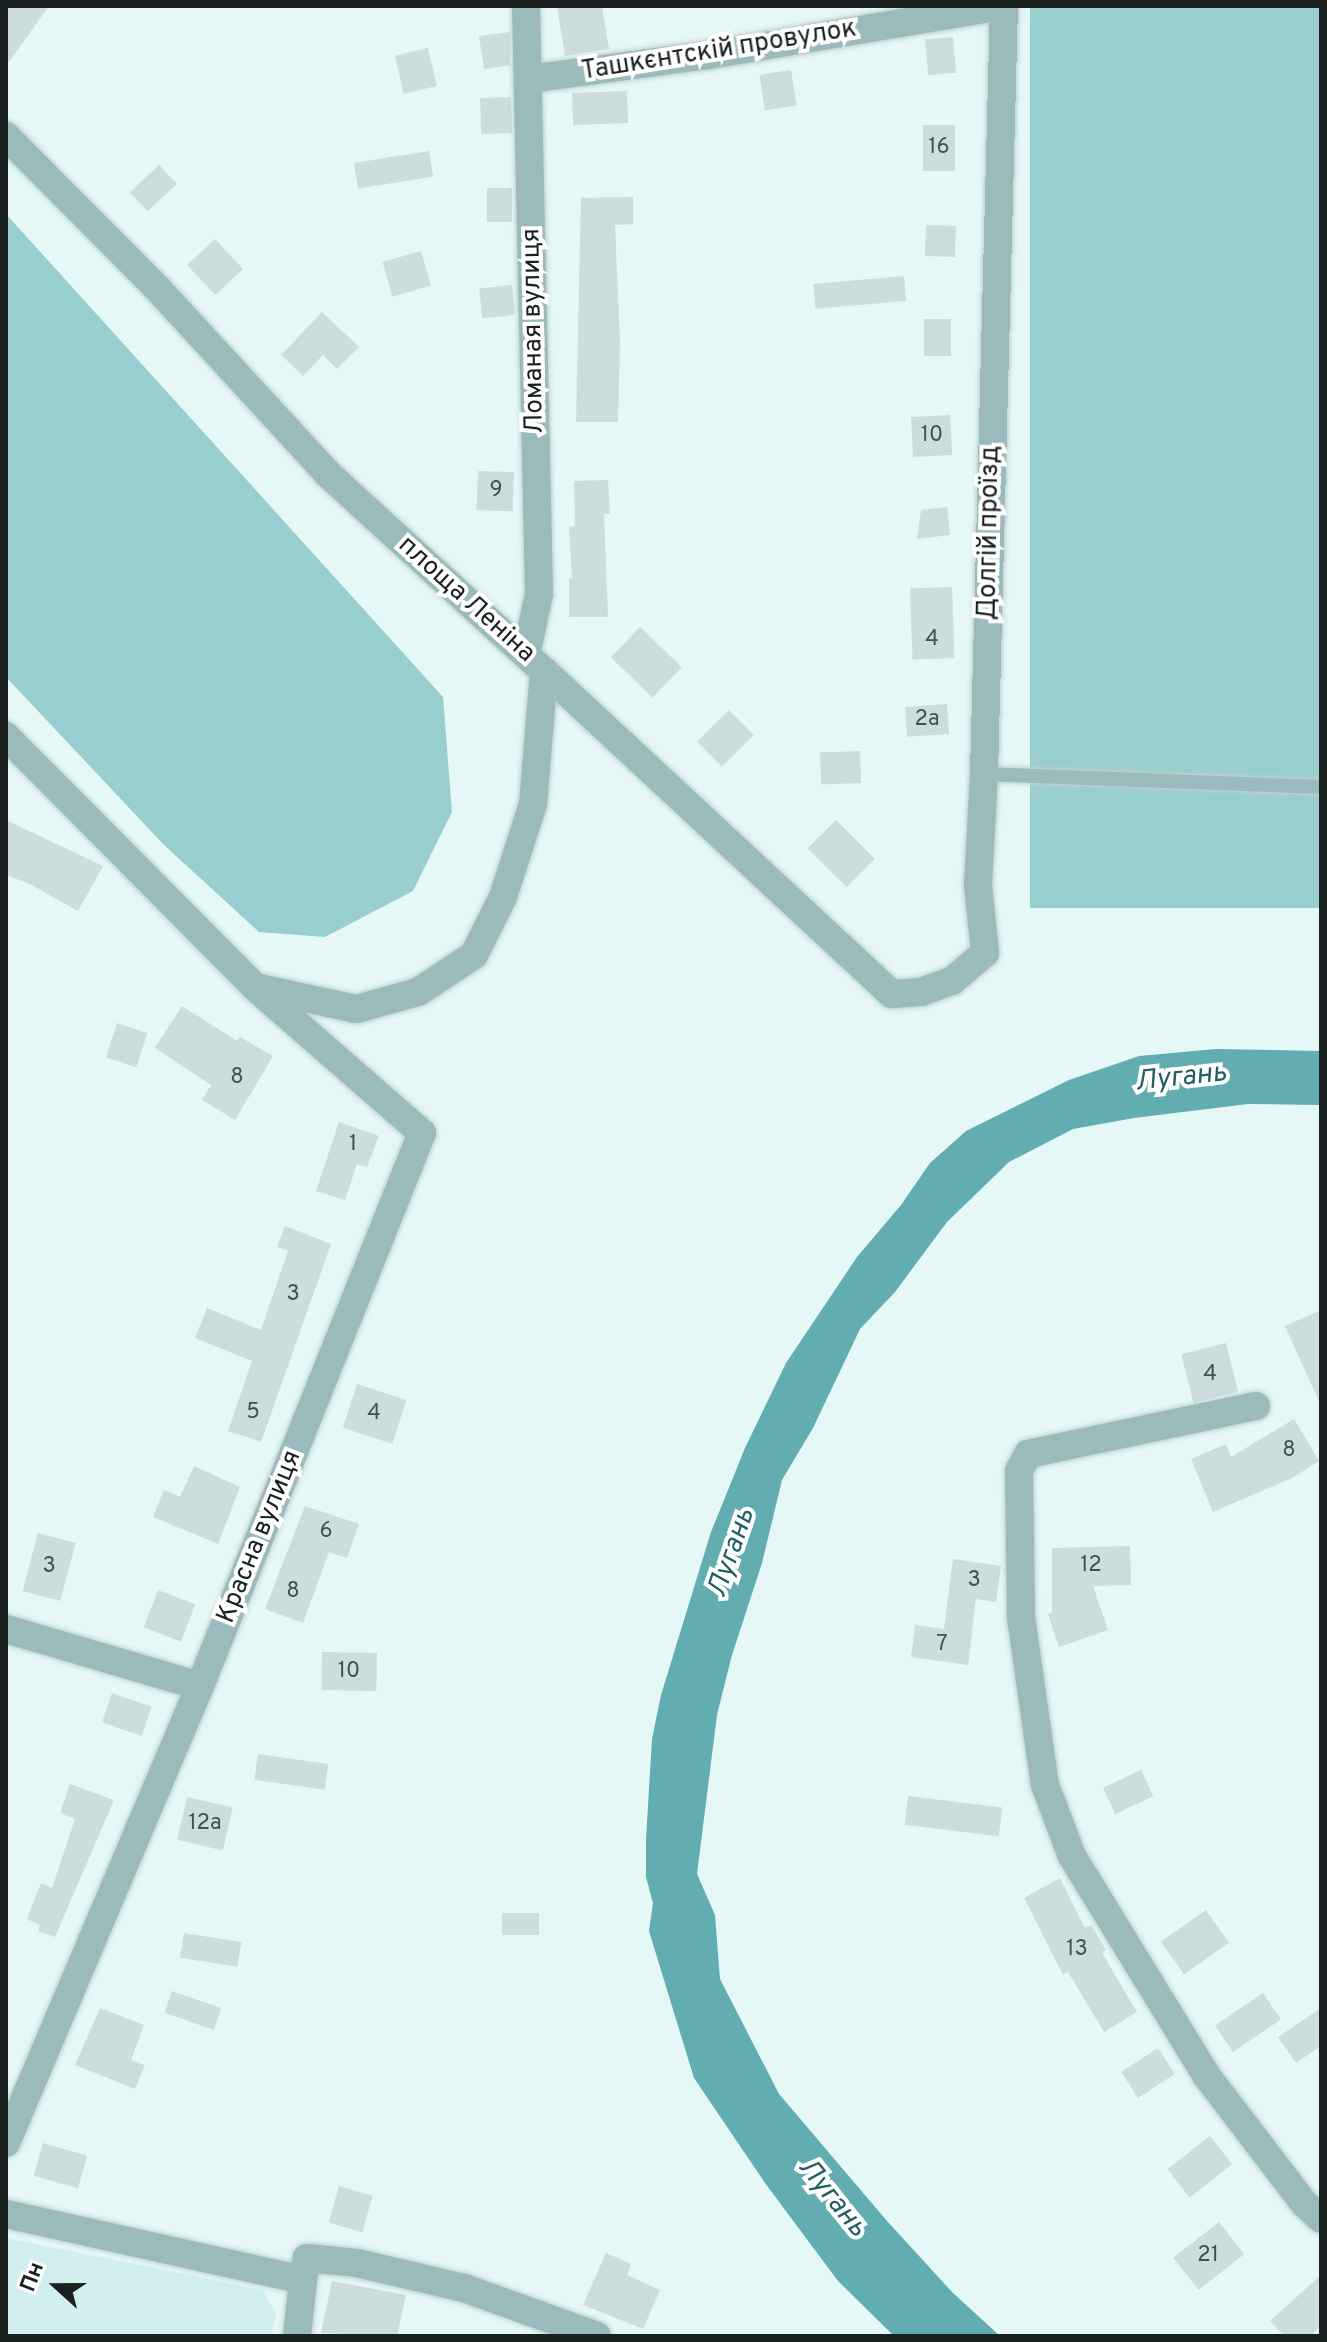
<!DOCTYPE html>
<meta charset="utf-8">
<style>
body{margin:0}
#map{position:relative;width:1327px;height:2342px;overflow:hidden;background:#e5f7f7;font-family:Overpass,sans-serif}
div>[style]{position:absolute}
[style*='--x']{left:calc(var(--x)*1px);top:calc(var(--y)*1px);width:calc(var(--w)*1px);rotate:calc(var(--a)*1deg)}
.built>*{inset:0;background:#d2eeee}
.green>*{inset:0;background:#99cecf;transform-origin:0 0}
.water>*{inset:0;background:#61adaf}
.building>*{inset:0;background:#cbdddd;transform-origin:0 0}
.roads{filter:drop-shadow(0 0 2px #c0d0d0) drop-shadow(0 0 2px #c0d0d0)}
.lane>*{height:14px;margin:-7px;padding:0 7px;transform-origin:7px;border-radius:7px;background:#9bbabb}
.street>*{height:28px;margin:-14px;padding:0 14px;transform-origin:14px;border-radius:14px;background:#9bbabb}
span{translate:-50% -50%;white-space:nowrap;text-align:center;line-height:1.15;-webkit-text-stroke:8px #fff;paint-order:stroke}
.number-label{font-size:22px;color:#464f4f}
.number-label span{-webkit-text-stroke-width:0}
.street-label{font-size:26px;color:#192020}
.water-label{font-size:28px;color:#206062;font-style:italic}
.frame{position:absolute;inset:0;border:8px solid #192020;pointer-events:none}
.north{position:absolute;left:16px;top:2246px;width:80px;height:80px;-webkit-text-stroke:6px #fff;paint-order:stroke;rotate:291deg;font-size:22px;font-weight:700;line-height:32px;text-align:center;color:#192020}
.north::after{content:'';display:block;margin:auto;width:28px;height:36px;background:#192020;clip-path:polygon(50% 0,100% 100%,50% 72%,0 100%)}
</style>
<div id="map">
<div class="built">
<div style="clip-path:polygon(6px 2238px,263px 2290px,276px 2314px,271px 2336px,6px 2336px)"></div>
</div>
<div class="green">
<div style="left:1030px;top:6px;width:291px;height:902px"></div>
<div style="clip-path:polygon(6px 214px,443px 697px,452px 812px,413px 891px,325px 937px,259px 932px,164px 845px,6px 677px)"></div>
</div>
<div class="water">
<div style="clip-path:polygon(1216px 1049px,1321px 1051px,1321px 1105px,1248px 1104px,1134px 1118px,1073px 1129px,1009px 1162px,947px 1222px,895px 1292px,860px 1329px,813px 1428px,782px 1480px,762px 1563px,732px 1655px,717px 1715px,697px 1874px,715px 1915px,720px 1979px,779px 2094px,887px 2221px,953px 2293px,1000px 2336px,894px 2336px,838px 2281px,765px 2183px,694px 2078px,649px 1931px,653px 1903px,646px 1877px,646px 1839px,652px 1739px,661px 1695px,711px 1532px,745px 1448px,786px 1363px,857px 1257px,901px 1205px,930px 1163px,966px 1131px,1069px 1080px,1139px 1056px)"></div>
</div>
<div class="building">
<div style="clip-path:polygon(6px 6px,49px 6px,6px 66px)"></div>
<div style="clip-path:polygon(557px 6px,602px 6px,609px 49px,565px 56px)"></div>
<div style="clip-path:polygon(510px 32px,510px 65px,484px 69px,479px 36px)"></div>
<div style="left:953px;top:37px;width:36px;height:28px;rotate:85deg"></div>
<div style="left:428px;top:48px;width:39px;height:34px;rotate:77deg"></div>
<div style="left:791px;top:70px;width:36px;height:32px;rotate:81deg"></div>
<div style="left:627px;top:91px;width:32px;height:55px;rotate:88deg"></div>
<div style="left:511px;top:97px;width:36px;height:31px;rotate:88deg"></div>
<div style="left:923px;top:125px;width:32px;height:46px"></div>
<div style="left:429px;top:151px;width:26px;height:76px;rotate:81deg"></div>
<div style="left:159px;top:165px;width:26px;height:40px;rotate:47deg"></div>
<div style="left:487px;top:188px;width:25px;height:34px"></div>
<div style="clip-path:polygon(633px 197px,633px 224px,615px 225px,620px 341px,618px 422px,576px 422px,581px 198px)"></div>
<div style="left:926px;top:225px;width:30px;height:31px;rotate:2deg"></div>
<div style="left:215px;top:239px;width:41px;height:38px;rotate:47deg"></div>
<div style="left:421px;top:251px;width:36px;height:40px;rotate:74deg"></div>
<div style="left:904px;top:276px;width:25px;height:91px;rotate:85deg"></div>
<div style="left:512px;top:285px;width:30px;height:33px;rotate:84deg"></div>
<div style="clip-path:polygon(322px 312px,359px 347px,337px 369px,323px 355px,303px 376px,281px 355px)"></div>
<div style="left:924px;top:319px;width:27px;height:37px"></div>
<div style="left:950px;top:415px;width:40px;height:39px;rotate:87deg"></div>
<div style="left:478px;top:471px;width:36px;height:39px;rotate:2deg"></div>
<div style="clip-path:polygon(608px 480px,610px 514px,604px 514px,608px 617px,569px 617px,569px 578px,572px 578px,569px 527px,575px 526px,574px 481px)"></div>
<div style="clip-path:polygon(947px 507px,950px 535px,917px 539px,921px 510px)"></div>
<div style="left:952px;top:587px;width:71px;height:42px;rotate:88deg"></div>
<div style="left:640px;top:627px;width:58px;height:42px;rotate:44deg"></div>
<div style="left:947px;top:704px;width:30px;height:42px;rotate:86deg"></div>
<div style="left:729px;top:710px;width:35px;height:45px;rotate:45deg"></div>
<div style="left:860px;top:751px;width:32px;height:40px;rotate:88deg"></div>
<div style="clip-path:polygon(6px 820px,103px 866px,78px 911px,30px 884px,6px 875px)"></div>
<div style="left:836px;top:820px;width:55px;height:40px;rotate:45deg"></div>
<div style="clip-path:polygon(182px 1006px,237px 1041px,240px 1037px,273px 1056px,235px 1120px,202px 1100px,211px 1085px,155px 1048px)"></div>
<div style="left:117px;top:1023px;width:32px;height:36px;rotate:18deg"></div>
<div style="clip-path:polygon(339px 1122px,379px 1136px,367px 1167px,357px 1164px,345px 1200px,316px 1191px)"></div>
<div style="clip-path:polygon(285px 1226px,331px 1244px,261px 1442px,228px 1431px,252px 1361px,195px 1338px,207px 1308px,261px 1330px,288px 1251px,277px 1247px)"></div>
<div style="clip-path:polygon(1321px 1310px,1321px 1406px,1285px 1326px)"></div>
<div style="left:1226px;top:1343px;width:50px;height:46px;rotate:76deg"></div>
<div style="left:357px;top:1384px;width:52px;height:46px;rotate:18deg"></div>
<div style="clip-path:polygon(1294px 1419px,1319px 1461px,1292px 1478px,1213px 1512px,1191px 1459px,1226px 1444px,1231px 1457px)"></div>
<div style="clip-path:polygon(194px 1466px,240px 1487px,218px 1544px,153px 1517px,164px 1490px,180px 1497px)"></div>
<div style="clip-path:polygon(305px 1506px,359px 1524px,347px 1558px,329px 1552px,303px 1623px,265px 1609px)"></div>
<div style="left:38px;top:1533px;width:39px;height:60px;rotate:15deg"></div>
<div style="clip-path:polygon(1130px 1546px,1131px 1585px,1093px 1586px,1108px 1630px,1059px 1647px,1048px 1614px,1052px 1612px,1052px 1548px)"></div>
<div style="clip-path:polygon(953px 1559px,1001px 1566px,996px 1602px,976px 1599px,968px 1665px,911px 1657px,915px 1625px,944px 1629px)"></div>
<div style="left:158px;top:1590px;width:40px;height:40px;rotate:21deg"></div>
<div style="left:322px;top:1652px;width:55px;height:38px;rotate:1deg"></div>
<div style="left:112px;top:1693px;width:42px;height:31px;rotate:19deg"></div>
<div style="left:258px;top:1754px;width:71px;height:26px;rotate:8deg"></div>
<div style="left:1141px;top:1770px;width:29px;height:42px;rotate:65deg"></div>
<div style="clip-path:polygon(70px 1784px,114px 1800px,55px 1937px,38px 1931px,40px 1925px,27px 1919px,41px 1883px,52px 1888px,75px 1819px,60px 1813px)"></div>
<div style="left:908px;top:1796px;width:95px;height:29px;rotate:7deg"></div>
<div style="left:187px;top:1797px;width:47px;height:44px;rotate:13deg"></div>
<div style="clip-path:polygon(1060px 1878px,1085px 1928px,1091px 1925px,1106px 1950px,1102px 1953px,1137px 2012px,1104px 2032px,1068px 1972px,1063px 1975px,1024px 1898px)"></div>
<div style="left:1206px;top:1910px;width:40px;height:55px;rotate:55deg"></div>
<div style="left:502px;top:1913px;width:37px;height:22px"></div>
<div style="left:184px;top:1933px;width:58px;height:25px;rotate:9deg"></div>
<div style="left:172px;top:1991px;width:52px;height:23px;rotate:19deg"></div>
<div style="left:1263px;top:1993px;width:32px;height:58px;rotate:56deg"></div>
<div style="clip-path:polygon(100px 2008px,144px 2025px,131px 2060px,145px 2065px,135px 2089px,75px 2065px)"></div>
<div style="clip-path:polygon(1321px 2008px,1321px 2046px,1296px 2063px,1278px 2037px)"></div>
<div style="left:1158px;top:2048px;width:31px;height:44px;rotate:57deg"></div>
<div style="left:1210px;top:2136px;width:36px;height:54px;rotate:52deg"></div>
<div style="left:43px;top:2143px;width:46px;height:34px;rotate:16deg"></div>
<div style="left:339px;top:2186px;width:35px;height:38px;rotate:16deg"></div>
<div style="left:1219px;top:2222px;width:41px;height:58px;rotate:52deg"></div>
<div style="clip-path:polygon(606px 2253px,631px 2264px,627px 2275px,660px 2290px,643px 2329px,583px 2305px)"></div>
<div style="clip-path:polygon(1321px 2275px,1321px 2326px,1310px 2336px,1284px 2336px,1270px 2321px)"></div>
<div style="clip-path:polygon(332px 2281px,406px 2295px,397px 2336px,321px 2333px)"></div>
</div>
<div class="roads">
<div class="lane">
<div style="--x:984;--y:774;--w:337;--a:2.2"></div>
</div>
<div class="street">
<div style="--x:526;--y:6;--w:588;--a:88.73"></div>
<div style="--x:539;--y:594;--w:62;--a:102"></div>
<div style="--x:529;--y:79;--w:183;--a:-7.6"></div>
<div style="--x:710;--y:55;--w:298;--a:-9.5"></div>
<div style="--x:6;--y:136;--w:216;--a:45.2"></div>
<div style="--x:158;--y:289;--w:251;--a:47.4"></div>
<div style="--x:328;--y:474;--w:292;--a:42.4"></div>
<div style="--x:544;--y:671;--w:133;--a:94.7"></div>
<div style="--x:533;--y:804;--w:98;--a:107.9"></div>
<div style="--x:503;--y:897;--w:65;--a:116.6"></div>
<div style="--x:474;--y:955;--w:67;--a:146.5"></div>
<div style="--x:418;--y:992;--w:64;--a:164.7"></div>
<div style="--x:356;--y:1009;--w:103;--a:-167.7"></div>
<div style="--x:255;--y:987;--w:354;--a:-134.8"></div>
<div style="--x:544;--y:671;--w:475;--a:42.9"></div>
<div style="--x:892;--y:994;--w:29;--a:-4"></div>
<div style="--x:921;--y:992;--w:33;--a:-20"></div>
<div style="--x:952;--y:981;--w:43;--a:-40.3"></div>
<div style="--x:985;--y:953;--w:68;--a:-95.9"></div>
<div style="--x:978;--y:885;--w:111;--a:-86.9"></div>
<div style="--x:984;--y:774;--w:768;--a:-88.51"></div>
<div style="--x:1256;--y:1406;--w:233;--a:168.1"></div>
<div style="--x:1028;--y:1454;--w:19;--a:118"></div>
<div style="--x:1019;--y:1471;--w:146;--a:89.2"></div>
<div style="--x:1021;--y:1617;--w:170;--a:81.9"></div>
<div style="--x:1045;--y:1785;--w:76;--a:69.2"></div>
<div style="--x:1072;--y:1856;--w:257;--a:58.5"></div>
<div style="--x:1206;--y:2075;--w:161;--a:52.6"></div>
<div style="--x:1304;--y:2203;--w:23;--a:43"></div>
<div style="--x:6;--y:1629;--w:202;--a:16.4"></div>
<div style="--x:6;--y:2143;--w:496;--a:-67"></div>
<div style="--x:200;--y:1686;--w:596;--a:-68.13"></div>
<div style="--x:422;--y:1133;--w:216;--a:-138.9"></div>
<div style="--x:6;--y:2214;--w:304;--a:12.5"></div>
<div style="--x:303;--y:2280;--w:22;--a:-80"></div>
<div style="--x:307;--y:2258;--w:50;--a:5.7"></div>
<div style="--x:357;--y:2263;--w:110;--a:13.2"></div>
<div style="--x:464;--y:2288;--w:141;--a:19.8"></div>
<div style="--x:297;--y:2336;--w:56;--a:-83.9"></div>
</div>
</div>
<div class="number-label">
<span style="left:939px;top:148px">16</span>
<span style="left:932px;top:436px">10</span>
<span style="left:496px;top:491px">9</span>
<span style="left:932px;top:640px">4</span>
<span style="left:927px;top:720px">2а</span>
<span style="left:237px;top:1078px">8</span>
<span style="left:353px;top:1145px">1</span>
<span style="left:293px;top:1295px">3</span>
<span style="left:1210px;top:1375px">4</span>
<span style="left:253px;top:1413px">5</span>
<span style="left:374px;top:1414px">4</span>
<span style="left:1289px;top:1451px">8</span>
<span style="left:326px;top:1532px">6</span>
<span style="left:1091px;top:1566px">12</span>
<span style="left:49px;top:1567px">3</span>
<span style="left:974px;top:1581px">3</span>
<span style="left:293px;top:1592px">8</span>
<span style="left:942px;top:1645px">7</span>
<span style="left:349px;top:1672px">10</span>
<span style="left:205px;top:1824px">12а</span>
<span style="left:1077px;top:1950px">13</span>
<span style="left:1208px;top:2256px">21</span>
</div>
<div class="street-label">
<span style="left:719px;top:51px;rotate:-9deg">Ташкєнтскій провулок</span>
<span style="left:534px;top:331px;rotate:-91deg">Ломаная вулиця</span>
<span style="left:990px;top:533px;rotate:-89deg">Долгій проїзд</span>
<span style="left:466px;top:600px;rotate:42deg">площа Леніна</span>
<span style="left:260px;top:1537px;rotate:-68deg">Красна вулиця</span>
</div>
<div class="water-label">
<span style="left:1181px;top:1078px;rotate:-6deg">Лугань</span>
<span style="left:732px;top:1553px;rotate:-71deg">Лугань</span>
<span style="left:832px;top:2198px;rotate:51deg">Лугань</span>
</div>
<div class="frame"></div>
<div class="north">Пн</div>
</div>
